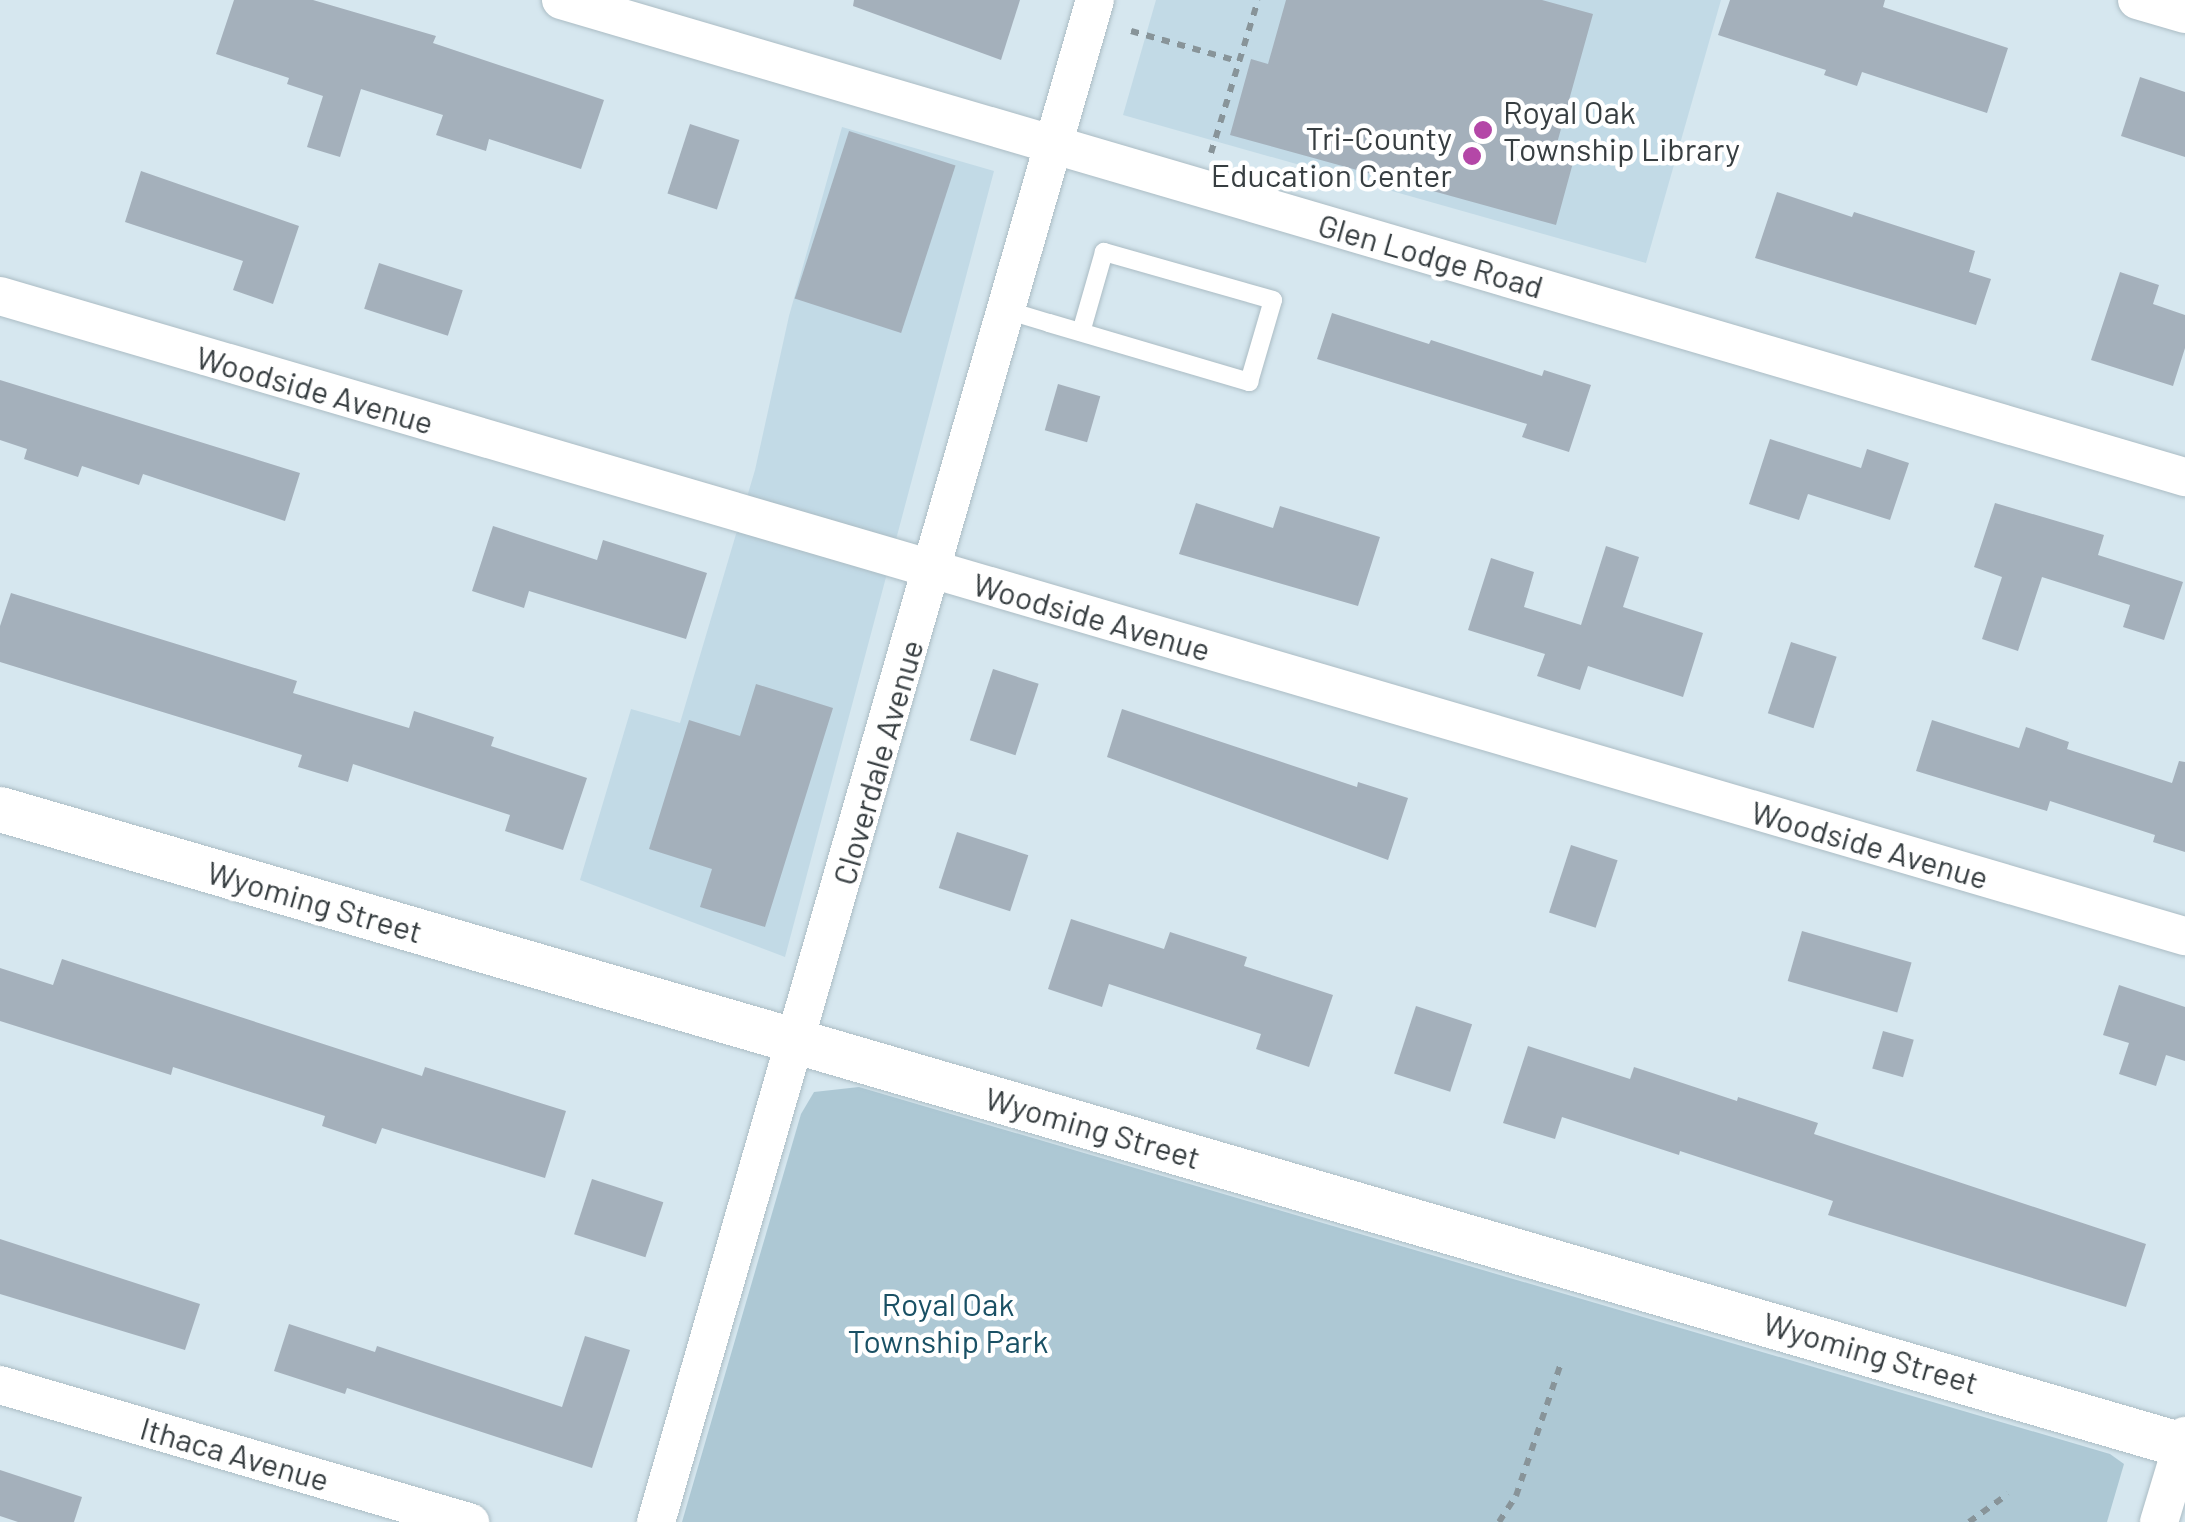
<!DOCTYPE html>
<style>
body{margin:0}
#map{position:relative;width:2185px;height:1522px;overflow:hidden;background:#d6e7ef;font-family:Barlow,sans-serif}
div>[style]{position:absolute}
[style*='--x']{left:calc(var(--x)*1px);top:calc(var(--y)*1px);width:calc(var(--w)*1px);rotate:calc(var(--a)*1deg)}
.built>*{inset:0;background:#c2dae6}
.green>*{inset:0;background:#adc8d4}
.building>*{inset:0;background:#a4b0bb;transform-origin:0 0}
.path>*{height:6px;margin-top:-3px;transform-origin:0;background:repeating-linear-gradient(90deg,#889499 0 8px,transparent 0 16px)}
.roads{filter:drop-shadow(0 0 2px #abbcc4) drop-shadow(0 0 2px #abbcc4)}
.service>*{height:18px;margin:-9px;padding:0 9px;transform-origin:9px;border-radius:9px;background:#fff}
.minor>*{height:38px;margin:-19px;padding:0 19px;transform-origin:19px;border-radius:19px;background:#fff}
.tertiary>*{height:45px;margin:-22.5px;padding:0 22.5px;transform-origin:22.5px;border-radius:22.5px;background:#fff}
.dots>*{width:28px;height:28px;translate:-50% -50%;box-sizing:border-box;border:5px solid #fff;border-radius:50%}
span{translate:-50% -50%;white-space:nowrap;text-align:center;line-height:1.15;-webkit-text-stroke:9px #fff;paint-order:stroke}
.poi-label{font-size:32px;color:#373e41}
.left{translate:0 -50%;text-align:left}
.right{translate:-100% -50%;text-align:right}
.street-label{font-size:32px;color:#373e41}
.park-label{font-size:32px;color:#195064}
</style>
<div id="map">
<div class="built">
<div style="clip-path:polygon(1156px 0,1721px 0,1646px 263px,1123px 115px)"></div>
<div style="clip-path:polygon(842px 127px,994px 171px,785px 957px,580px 880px,631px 709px,680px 723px,755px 470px,789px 316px)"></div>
</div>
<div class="green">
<div style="clip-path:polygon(859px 1087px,2110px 1454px,2124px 1464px,2107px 1522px,682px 1522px,801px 1114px,814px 1092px)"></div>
</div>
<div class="building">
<div style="clip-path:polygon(234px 0,313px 0,436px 36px,433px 43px,604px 100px,581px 169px,489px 139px,486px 151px,436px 135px,443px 115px,361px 89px,340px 157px,307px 147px,323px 96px,287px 84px,289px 78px,216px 54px)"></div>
<div style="clip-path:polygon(854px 0,1020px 0,1001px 60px,853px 6px)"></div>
<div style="clip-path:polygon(1286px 0,1542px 0,1593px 14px,1554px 154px,1574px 159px,1556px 225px,1230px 135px,1251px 59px,1268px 64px)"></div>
<div style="clip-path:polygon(1730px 0,1885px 0,1883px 7px,2008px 48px,1987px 113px,1862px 72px,1857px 86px,1824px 75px,1826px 70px,1718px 35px)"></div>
<div style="clip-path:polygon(2140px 77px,2185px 92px,2185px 157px,2121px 136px)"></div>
<div style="left:690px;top:124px;width:52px;height:73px;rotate:18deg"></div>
<div style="left:849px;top:131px;width:112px;height:176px;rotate:18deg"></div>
<div style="clip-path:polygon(141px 171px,299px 226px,273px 304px,233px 290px,243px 261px,125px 222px)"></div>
<div style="clip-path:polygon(1777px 192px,1852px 217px,1854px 212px,1975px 251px,1969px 272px,1991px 279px,1976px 325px,1755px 258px)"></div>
<div style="left:379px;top:263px;width:88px;height:48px;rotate:18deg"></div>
<div style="clip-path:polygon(2120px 272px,2159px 285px,2153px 304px,2185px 315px,2185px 348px,2173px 386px,2091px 360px)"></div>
<div style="clip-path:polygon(1332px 313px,1429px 344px,1431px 340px,1542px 376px,1544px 370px,1591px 385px,1569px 452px,1522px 437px,1527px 424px,1317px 359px)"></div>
<div style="clip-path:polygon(0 380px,300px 473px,285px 521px,143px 474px,139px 485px,82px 466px,78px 477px,24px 459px,27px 449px,0 440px)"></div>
<div style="left:1058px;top:384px;width:44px;height:48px;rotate:16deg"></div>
<div style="clip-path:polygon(1770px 439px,1861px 468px,1867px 449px,1909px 463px,1890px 520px,1808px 494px,1799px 520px,1749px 504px)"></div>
<div style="clip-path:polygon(1196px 503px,1273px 528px,1280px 506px,1380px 537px,1358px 606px,1179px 554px)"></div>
<div style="clip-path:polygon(1995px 503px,2104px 535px,2098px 555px,2183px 582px,2164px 640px,2123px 627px,2130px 605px,2042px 577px,2018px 651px,1982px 639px,2002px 577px,1974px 567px)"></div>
<div style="clip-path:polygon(493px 526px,597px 560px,603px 540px,707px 573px,686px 639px,529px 591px,524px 608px,472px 591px)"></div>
<div style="clip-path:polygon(1606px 546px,1639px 557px,1623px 607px,1703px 633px,1683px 697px,1588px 666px,1580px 690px,1537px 676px,1545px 654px,1468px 630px,1491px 558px,1534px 572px,1524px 607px,1581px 625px)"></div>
<div style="clip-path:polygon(11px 593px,297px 681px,293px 693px,409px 728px,414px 711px,494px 737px,491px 746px,587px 778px,563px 850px,505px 831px,510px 815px,353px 764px,348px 782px,298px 767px,302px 755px,0 662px,0 626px)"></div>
<div style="left:1791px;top:642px;width:48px;height:75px;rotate:18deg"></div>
<div style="left:993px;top:669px;width:48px;height:75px;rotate:18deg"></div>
<div style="clip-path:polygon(756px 684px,833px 708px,765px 927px,700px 907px,712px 869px,649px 849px,689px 720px,740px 736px)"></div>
<div style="clip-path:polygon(1122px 709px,1357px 787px,1358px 782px,1408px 798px,1388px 860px,1107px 757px)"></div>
<div style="clip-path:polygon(1932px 720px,2019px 748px,2026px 727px,2069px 742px,2067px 749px,2172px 783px,2179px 761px,2185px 762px,2185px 852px,2153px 842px,2155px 835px,2050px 801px,2047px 811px,1916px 771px)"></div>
<div style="left:957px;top:832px;width:75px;height:59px;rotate:18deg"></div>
<div style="left:1571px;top:845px;width:49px;height:71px;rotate:18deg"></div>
<div style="clip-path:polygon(1071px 919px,1164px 949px,1170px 932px,1247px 957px,1244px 966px,1333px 995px,1309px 1067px,1256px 1049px,1261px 1034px,1109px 984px,1102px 1007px,1048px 989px)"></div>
<div style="left:1802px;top:931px;width:114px;height:52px;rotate:16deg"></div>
<div style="clip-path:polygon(62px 959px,422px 1076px,425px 1067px,566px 1111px,545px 1178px,382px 1128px,376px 1144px,322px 1126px,325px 1116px,173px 1067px,171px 1075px,0 1021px,0 968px,53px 985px)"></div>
<div style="clip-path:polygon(2119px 985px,2185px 1007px,2185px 1061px,2166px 1055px,2156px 1086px,2119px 1074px,2129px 1043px,2103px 1035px)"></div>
<div style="left:1416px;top:1006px;width:59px;height:71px;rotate:18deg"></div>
<div style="left:1883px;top:1031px;width:32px;height:39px;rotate:16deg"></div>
<div style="clip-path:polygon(1528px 1046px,1630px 1079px,1634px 1067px,1737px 1101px,1738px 1097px,1818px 1123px,1814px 1134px,2146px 1244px,2126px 1307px,1828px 1215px,1833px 1201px,1680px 1151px,1679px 1155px,1562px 1117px,1555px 1139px,1503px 1123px)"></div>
<div style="left:592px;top:1179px;width:75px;height:58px;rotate:18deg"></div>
<div style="clip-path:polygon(0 1239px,200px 1304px,185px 1350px,0 1294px)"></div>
<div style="clip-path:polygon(289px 1324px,375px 1352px,377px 1346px,562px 1407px,585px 1336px,630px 1350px,592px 1468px,347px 1388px,345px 1394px,274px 1371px)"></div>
<div style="clip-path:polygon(0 1470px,82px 1497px,74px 1522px,18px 1522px,0 1516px)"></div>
</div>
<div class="path">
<div style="--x:1131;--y:31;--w:111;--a:15.7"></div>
<div style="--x:1211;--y:153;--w:160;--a:-72.9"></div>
<div style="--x:1499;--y:1522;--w:31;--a:-57"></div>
<div style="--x:1516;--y:1496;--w:140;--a:-71.3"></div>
<div style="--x:1969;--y:1522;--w:48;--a:-35.7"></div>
</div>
<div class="roads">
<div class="service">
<div style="--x:1006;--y:310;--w:45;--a:16.8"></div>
<div style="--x:1049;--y:323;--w:209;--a:16.4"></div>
<div style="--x:1249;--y:382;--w:85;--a:-73.7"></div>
<div style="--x:1273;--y:300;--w:176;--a:-164.1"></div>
<div style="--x:1104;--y:252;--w:83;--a:106"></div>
</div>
<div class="minor">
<div style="--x:561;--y:0;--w:1693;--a:16.37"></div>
<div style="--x:2137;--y:0;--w:50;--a:16.3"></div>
<div style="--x:0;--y:296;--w:2277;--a:16.33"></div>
<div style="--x:0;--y:1385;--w:490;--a:16.3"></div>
<div style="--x:656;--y:1522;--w:1584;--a:-73.91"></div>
<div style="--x:2159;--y:1522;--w:90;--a:-73.2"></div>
</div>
<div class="tertiary">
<div style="--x:0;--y:809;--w:2276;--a:16.25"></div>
</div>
</div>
<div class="dots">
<div style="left:1483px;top:130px;background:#b447a7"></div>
<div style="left:1472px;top:156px;background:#b447a7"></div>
</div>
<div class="poi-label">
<span class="left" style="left:1503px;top:130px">Royal Oak<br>Township Library</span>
<span class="right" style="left:1452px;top:156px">Tri-County<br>Education Center</span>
</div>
<div class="street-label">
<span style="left:1431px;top:255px;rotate:16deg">Glen Lodge Road</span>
<span style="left:315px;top:389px;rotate:16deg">Woodside Avenue</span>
<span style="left:1092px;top:616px;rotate:16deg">Woodside Avenue</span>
<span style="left:877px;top:762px;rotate:-74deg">Cloverdale Avenue</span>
<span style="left:1870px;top:844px;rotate:16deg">Woodside Avenue</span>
<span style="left:315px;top:901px;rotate:16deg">Wyoming Street</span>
<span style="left:1093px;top:1127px;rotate:16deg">Wyoming Street</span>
<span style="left:1871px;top:1352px;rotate:16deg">Wyoming Street</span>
<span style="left:235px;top:1453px;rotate:16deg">Ithaca Avenue</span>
</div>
<div class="park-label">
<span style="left:948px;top:1322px">Royal Oak<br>Township Park</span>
</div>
</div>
